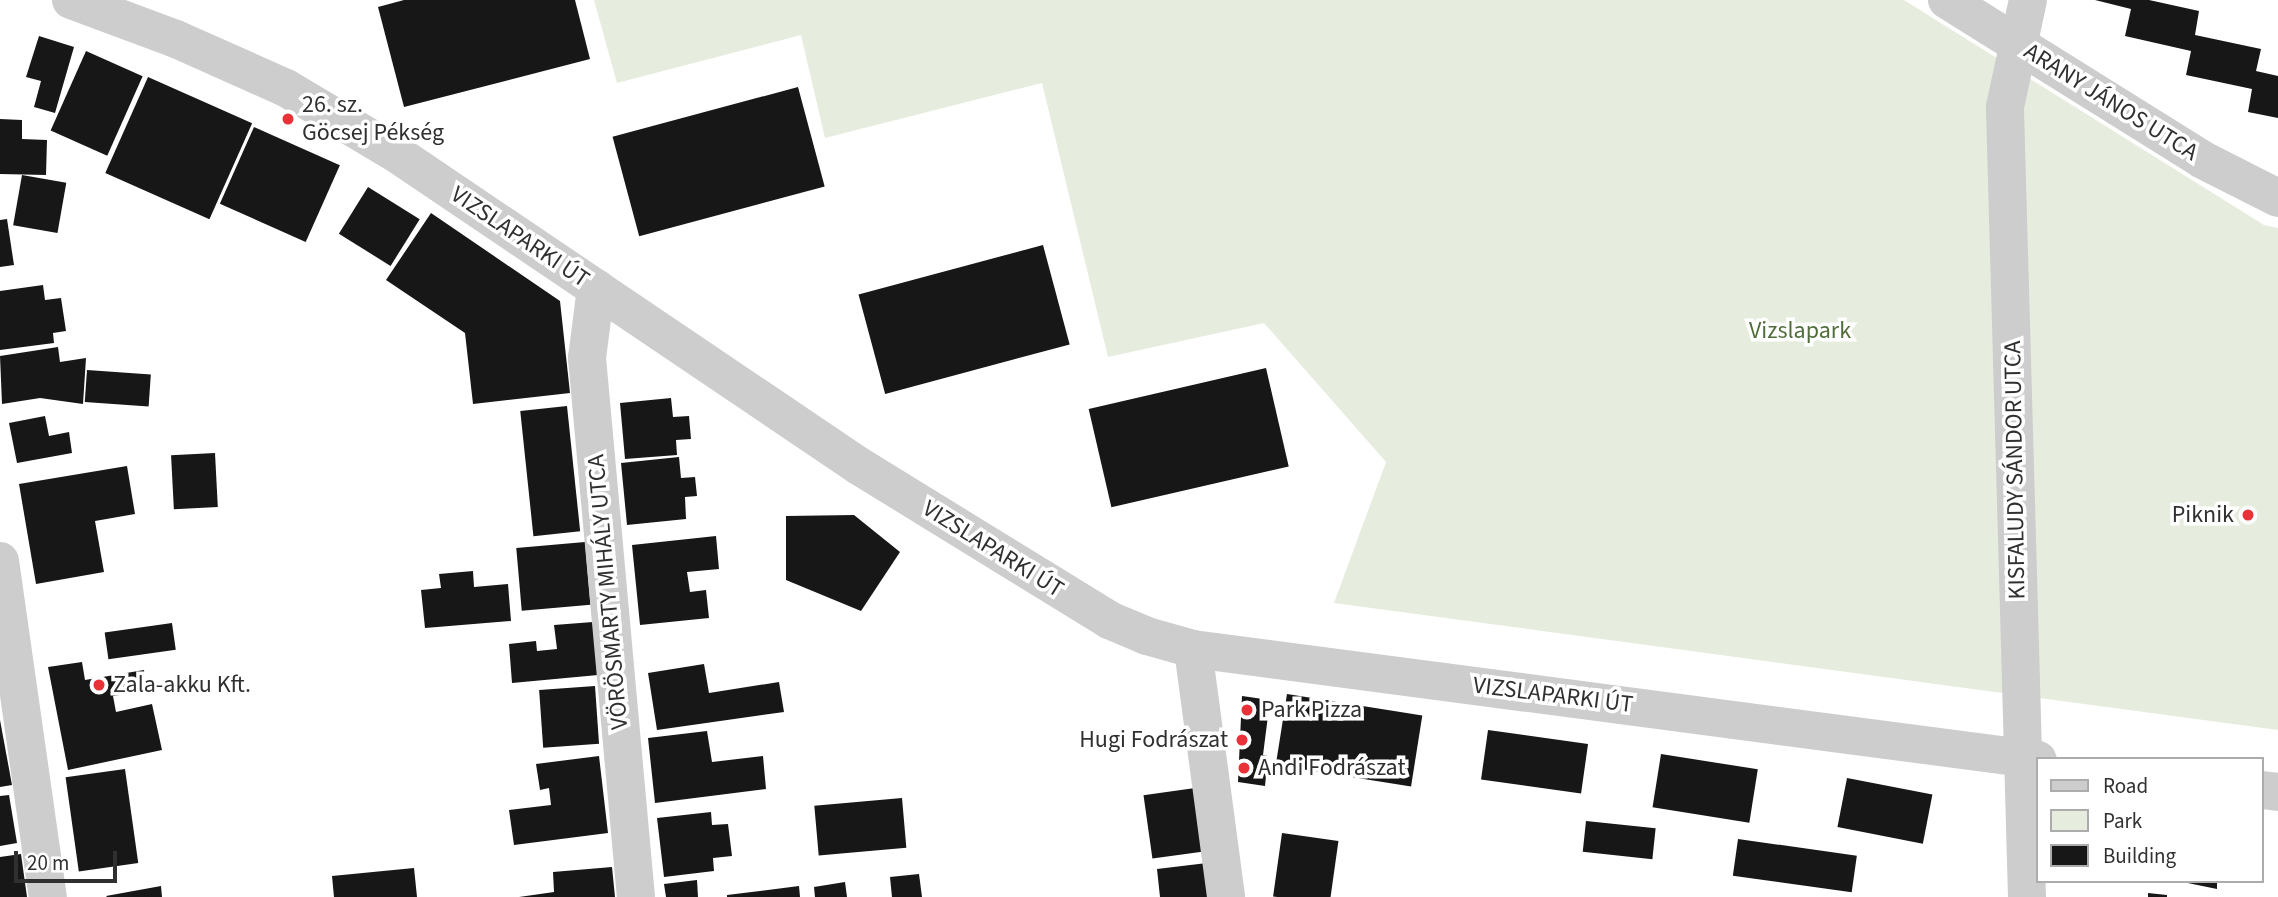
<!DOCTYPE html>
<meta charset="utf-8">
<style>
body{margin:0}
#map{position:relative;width:2278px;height:897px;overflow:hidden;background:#fff;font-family:"Source Sans 3",sans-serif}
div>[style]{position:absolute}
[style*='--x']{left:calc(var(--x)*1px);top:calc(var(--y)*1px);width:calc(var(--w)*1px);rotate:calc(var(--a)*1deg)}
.green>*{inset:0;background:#e6edde}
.building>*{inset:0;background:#171717;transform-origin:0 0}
.minor>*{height:38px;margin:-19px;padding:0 19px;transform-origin:19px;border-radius:19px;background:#cdcdcd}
.dots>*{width:19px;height:19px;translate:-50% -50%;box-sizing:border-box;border:4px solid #fff;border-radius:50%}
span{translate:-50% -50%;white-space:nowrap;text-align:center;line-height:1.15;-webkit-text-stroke:7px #fff;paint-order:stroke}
.street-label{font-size:24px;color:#303030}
.poi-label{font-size:24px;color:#303030}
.left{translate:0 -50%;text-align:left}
.right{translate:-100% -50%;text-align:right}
.park-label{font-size:24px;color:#516d3c}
.legend{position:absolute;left:2036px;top:757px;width:228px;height:126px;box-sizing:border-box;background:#fff;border:2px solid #acacac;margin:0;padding:9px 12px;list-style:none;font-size:21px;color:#303030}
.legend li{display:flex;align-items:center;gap:14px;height:35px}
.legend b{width:35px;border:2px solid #acacac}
.scale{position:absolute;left:14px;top:851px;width:103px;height:32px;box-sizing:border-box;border:4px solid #303030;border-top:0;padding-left:9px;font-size:21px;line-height:24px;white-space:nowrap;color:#303030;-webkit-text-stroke:5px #fff;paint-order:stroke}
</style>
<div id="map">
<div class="green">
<i style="clip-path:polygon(594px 0,1904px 0,2264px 225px,2278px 228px,2278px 730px,1334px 603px,1386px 462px,1264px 323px,1108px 357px,1042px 83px,825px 138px,801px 35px,617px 83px)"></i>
</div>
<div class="building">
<i style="clip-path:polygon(404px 0,575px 0,590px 59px,404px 107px,378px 7px)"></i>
<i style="clip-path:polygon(2095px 0,2149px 0,2199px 11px,2195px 35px,2261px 49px,2256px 71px,2278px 76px,2278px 118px,2248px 112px,2252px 89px,2186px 75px,2191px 51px,2125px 36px,2131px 9px)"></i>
<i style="clip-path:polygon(39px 36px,74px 47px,55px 113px,34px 107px,41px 81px,26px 77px)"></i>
<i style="left:86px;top:51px;width:62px;height:87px;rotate:24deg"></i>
<i style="left:148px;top:77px;width:114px;height:105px;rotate:24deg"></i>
<i style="left:798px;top:87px;width:103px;height:192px;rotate:75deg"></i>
<i style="clip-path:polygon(0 119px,22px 120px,22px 139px,47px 140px,46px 175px,0 174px)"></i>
<i style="left:254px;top:127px;width:94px;height:84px;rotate:24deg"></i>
<i style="left:22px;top:175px;width:45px;height:51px;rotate:10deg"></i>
<i style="left:368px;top:187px;width:61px;height:55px;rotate:32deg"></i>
<i style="clip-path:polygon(431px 213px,560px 301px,570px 393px,473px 404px,465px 333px,386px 280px)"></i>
<i style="clip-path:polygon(7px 219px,14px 265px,0 267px,0 220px)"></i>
<i style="left:1043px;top:245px;width:103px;height:191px;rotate:75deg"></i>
<i style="clip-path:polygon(43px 285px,45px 300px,61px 298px,66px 331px,53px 333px,54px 343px,0 350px,0 291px)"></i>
<i style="clip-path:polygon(58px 347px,60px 362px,86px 358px,83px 404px,40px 398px,2px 404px,0 356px)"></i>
<i style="left:1266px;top:368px;width:101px;height:182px;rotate:77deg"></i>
<i style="left:87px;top:370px;width:64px;height:32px;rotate:4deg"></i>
<i style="clip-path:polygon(671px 398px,673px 417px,689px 416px,691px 439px,676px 440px,677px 455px,625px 459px,620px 403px)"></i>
<i style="left:567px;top:406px;width:126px;height:47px;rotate:84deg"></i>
<i style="clip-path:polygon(45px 416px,49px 436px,69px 432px,72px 453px,17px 463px,9px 423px)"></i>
<i style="left:215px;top:453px;width:54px;height:44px;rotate:87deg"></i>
<i style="clip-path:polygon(679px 457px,681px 478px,695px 477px,697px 496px,685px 497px,686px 519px,627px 525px,621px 463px)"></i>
<i style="clip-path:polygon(127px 466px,135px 514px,95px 521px,104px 572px,36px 584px,19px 484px)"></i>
<i style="clip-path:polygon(854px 515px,900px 552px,861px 611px,786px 580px,786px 516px)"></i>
<i style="clip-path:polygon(716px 536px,719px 569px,687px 572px,690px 592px,706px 590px,709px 618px,640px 625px,632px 545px)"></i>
<i style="left:585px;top:542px;width:63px;height:69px;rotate:85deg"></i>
<i style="clip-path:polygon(473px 571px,474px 587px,508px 584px,511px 621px,425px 628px,421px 590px,441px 588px,439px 574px)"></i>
<i style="clip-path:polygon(593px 622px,598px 675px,512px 683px,509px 644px,536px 641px,537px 651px,557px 649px,554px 625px)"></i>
<i style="left:172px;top:623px;width:27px;height:68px;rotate:82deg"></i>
<i style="clip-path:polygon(82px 662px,85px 680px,144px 670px,147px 691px,113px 696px,116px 712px,152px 704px,162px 750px,68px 770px,48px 667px)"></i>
<i style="clip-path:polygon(704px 664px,709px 693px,779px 682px,784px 712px,657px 730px,648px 673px)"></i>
<i style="left:595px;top:686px;width:58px;height:56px;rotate:86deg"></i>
<i style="left:1287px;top:694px;width:137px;height:72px;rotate:9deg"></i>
<i style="clip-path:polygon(1242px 696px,1270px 700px,1263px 755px,1268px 756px,1265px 786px,1238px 782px)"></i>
<i style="clip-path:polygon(0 720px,12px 785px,0 787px)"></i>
<i style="left:1488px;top:730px;width:101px;height:50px;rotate:8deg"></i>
<i style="clip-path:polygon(707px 731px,712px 762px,763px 756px,766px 789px,655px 803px,648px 738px)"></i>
<i style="left:1661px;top:754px;width:98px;height:54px;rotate:9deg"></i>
<i style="clip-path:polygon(599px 756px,608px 833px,514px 845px,509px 810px,551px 805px,549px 788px,540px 790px,536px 764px)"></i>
<i style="left:125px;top:769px;width:95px;height:60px;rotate:82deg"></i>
<i style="left:1847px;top:778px;width:87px;height:50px;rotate:11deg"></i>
<i style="left:1195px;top:788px;width:64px;height:52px;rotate:82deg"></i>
<i style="clip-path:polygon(9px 795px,17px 843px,0 846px,0 796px)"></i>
<i style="left:902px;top:798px;width:50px;height:88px;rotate:85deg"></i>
<i style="clip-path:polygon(711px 812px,712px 825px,728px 824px,732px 856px,713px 858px,714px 871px,664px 877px,657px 818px)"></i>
<i style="left:1586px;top:821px;width:70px;height:31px;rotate:6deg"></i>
<i style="left:1282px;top:833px;width:57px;height:64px;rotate:8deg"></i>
<i style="left:1738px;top:839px;width:120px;height:37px;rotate:8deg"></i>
<i style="clip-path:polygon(21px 854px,27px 897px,0 897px,0 857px)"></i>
<i style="clip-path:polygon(1207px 863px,1211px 897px,1160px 897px,1157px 869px)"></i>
<i style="clip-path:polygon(612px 867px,615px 897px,519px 897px,554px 892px,553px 872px)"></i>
<i style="clip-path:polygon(414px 868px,417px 897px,334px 897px,332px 876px)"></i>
<i style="clip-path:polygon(919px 874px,922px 897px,892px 897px,890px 877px)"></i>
<i style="clip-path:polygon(697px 880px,698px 897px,666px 897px,664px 884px)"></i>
<i style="clip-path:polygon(2178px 881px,2217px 881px,2217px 889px)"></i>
<i style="clip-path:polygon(845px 882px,847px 897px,815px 897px,814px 887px)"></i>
<i style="clip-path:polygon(161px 886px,162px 897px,107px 897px,106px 896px)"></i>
<i style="clip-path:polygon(799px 886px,800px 897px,727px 897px,727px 895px)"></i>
<i style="clip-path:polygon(2148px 893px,2167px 895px,2167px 897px,2148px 897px)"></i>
</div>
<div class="minor">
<i style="--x:71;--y:0;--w:112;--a:20.4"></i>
<i style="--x:176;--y:39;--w:120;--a:24"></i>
<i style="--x:286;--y:88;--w:126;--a:30.7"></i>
<i style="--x:394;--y:152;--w:561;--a:34.03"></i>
<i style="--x:859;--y:466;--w:294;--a:31.6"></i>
<i style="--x:1109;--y:620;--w:41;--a:22.8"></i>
<i style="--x:1147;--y:636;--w:48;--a:15.8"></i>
<i style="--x:1193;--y:649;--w:852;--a:7.48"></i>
<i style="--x:1947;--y:0;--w:300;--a:32"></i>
<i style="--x:2201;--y:159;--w:86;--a:26.9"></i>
<i style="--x:596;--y:288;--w:71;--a:97.3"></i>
<i style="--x:587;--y:358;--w:541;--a:84.81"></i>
<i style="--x:0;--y:561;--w:339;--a:81.9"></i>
<i style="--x:1193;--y:649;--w:250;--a:82.4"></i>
<i style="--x:2262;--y:790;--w:16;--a:7"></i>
<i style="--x:2027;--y:897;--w:790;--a:-91.6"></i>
<i style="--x:2005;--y:107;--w:109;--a:-77.9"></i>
</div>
<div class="dots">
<i style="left:288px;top:119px;background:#e83237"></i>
<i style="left:2248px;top:515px;background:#e83237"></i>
<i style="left:99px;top:685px;background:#e83237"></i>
<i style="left:1247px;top:710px;background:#e83237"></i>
<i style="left:1242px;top:740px;background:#e83237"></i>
<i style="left:1244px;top:768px;background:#e83237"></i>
</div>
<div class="street-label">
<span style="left:2111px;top:102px;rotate:32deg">ARANY JÁNOS UTCA</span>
<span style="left:520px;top:237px;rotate:34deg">VIZSLAPARKI ÚT</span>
<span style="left:2015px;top:470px;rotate:-91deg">KISFALUDY SÁNDOR UTCA</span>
<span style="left:993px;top:549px;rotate:32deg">VIZSLAPARKI ÚT</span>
<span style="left:608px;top:592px;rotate:-95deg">VÖRÖSMARTY MIHÁLY UTCA</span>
<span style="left:1553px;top:695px;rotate:7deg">VIZSLAPARKI ÚT</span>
</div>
<div class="poi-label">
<span class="left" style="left:302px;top:119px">26. sz.<br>Göcsej Pékség</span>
<span class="right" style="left:2234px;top:515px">Piknik</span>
<span class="left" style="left:113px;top:685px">Zala-akku Kft.</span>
<span class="left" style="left:1261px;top:710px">Park Pizza</span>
<span class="right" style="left:1228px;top:740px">Hugi Fodrászat</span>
<span class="left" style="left:1258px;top:768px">Andi Fodrászat</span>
</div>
<div class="park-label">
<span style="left:1800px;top:331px">Vizslapark</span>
</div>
<ul class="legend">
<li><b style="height:9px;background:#cdcdcd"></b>Road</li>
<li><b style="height:19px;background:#e6edde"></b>Park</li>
<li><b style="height:19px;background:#171717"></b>Building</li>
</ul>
<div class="scale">20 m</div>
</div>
